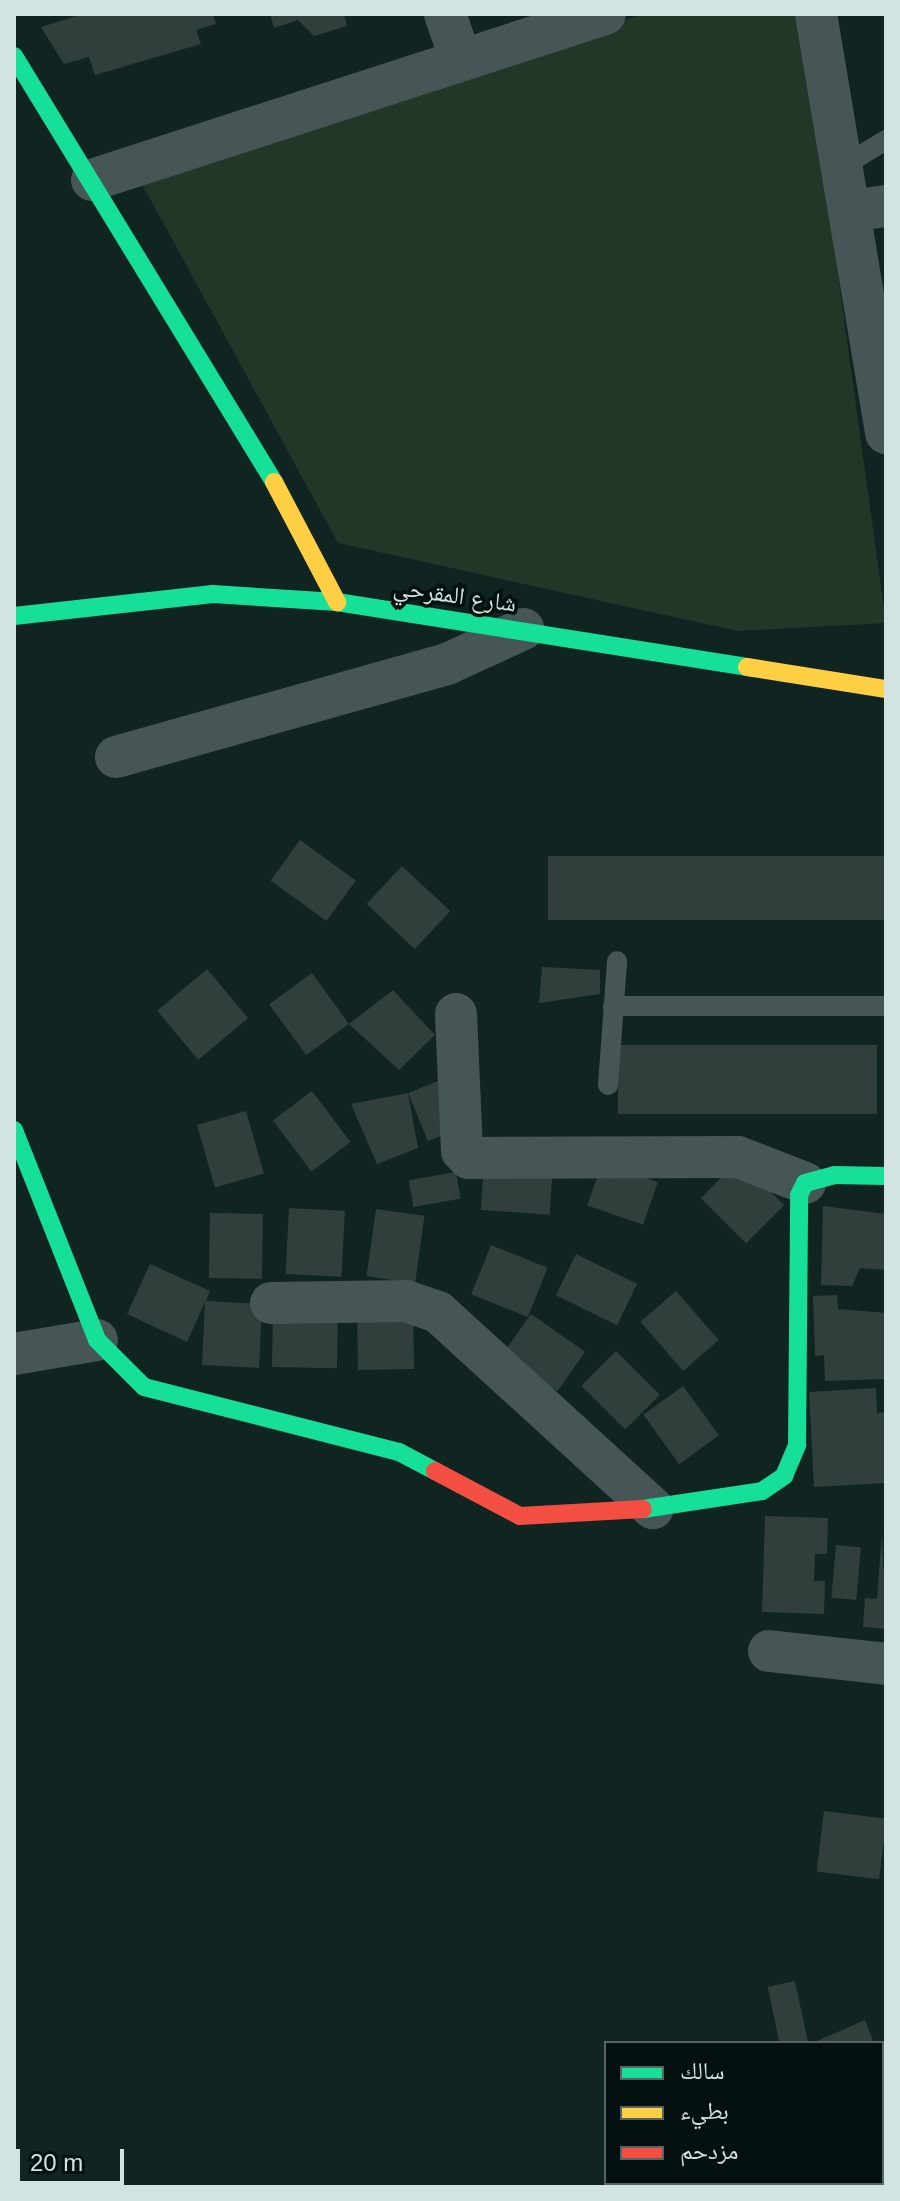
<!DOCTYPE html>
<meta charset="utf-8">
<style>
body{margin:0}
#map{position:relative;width:900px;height:2201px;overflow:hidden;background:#102422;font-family:Helvetica,"Noto Naskh Arabic",sans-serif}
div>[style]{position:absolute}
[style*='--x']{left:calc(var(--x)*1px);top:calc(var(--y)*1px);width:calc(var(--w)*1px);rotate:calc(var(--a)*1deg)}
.green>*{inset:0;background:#213828}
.building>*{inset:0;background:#303f3c;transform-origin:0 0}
.lane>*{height:20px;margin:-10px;padding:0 10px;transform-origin:10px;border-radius:10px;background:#465657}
.street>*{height:42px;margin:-21px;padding:0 21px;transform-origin:21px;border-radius:21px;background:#465657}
.fast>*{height:18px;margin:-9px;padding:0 9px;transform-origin:9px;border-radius:9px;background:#16e098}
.slow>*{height:18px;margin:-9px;padding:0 9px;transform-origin:9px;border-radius:9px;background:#ffcf43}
.jam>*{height:18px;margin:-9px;padding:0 9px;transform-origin:9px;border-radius:9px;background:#f24e42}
span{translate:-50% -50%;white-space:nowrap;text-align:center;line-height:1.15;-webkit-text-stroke:7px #041110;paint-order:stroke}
.street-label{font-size:24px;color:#d2e4e2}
.frame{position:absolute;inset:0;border:16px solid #d2e4e2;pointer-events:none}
.legend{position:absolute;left:604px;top:2041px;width:280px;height:144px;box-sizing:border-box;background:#041110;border:2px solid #566564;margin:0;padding:10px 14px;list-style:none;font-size:24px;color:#d2e4e2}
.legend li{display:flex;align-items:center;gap:16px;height:40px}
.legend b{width:40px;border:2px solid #566564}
.scale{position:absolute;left:16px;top:2149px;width:108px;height:36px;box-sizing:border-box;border:4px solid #d2e4e2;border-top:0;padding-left:10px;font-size:24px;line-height:28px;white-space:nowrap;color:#d2e4e2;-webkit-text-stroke:6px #041110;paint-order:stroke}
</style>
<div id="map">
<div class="green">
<i style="clip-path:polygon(643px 14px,802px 14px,886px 623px,738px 631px,338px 543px,137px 175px)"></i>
</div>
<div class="building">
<i style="clip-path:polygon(83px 14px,213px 14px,216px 24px,196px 30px,201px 44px,95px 75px,89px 57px,64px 64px,41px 27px)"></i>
<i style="clip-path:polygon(270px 14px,344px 14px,347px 26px,314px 36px,298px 20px,274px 28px)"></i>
<i style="left:300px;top:840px;width:69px;height:50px;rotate:36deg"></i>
<i style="left:548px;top:856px;width:338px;height:64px"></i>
<i style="left:402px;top:866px;width:66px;height:52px;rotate:43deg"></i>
<i style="clip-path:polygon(542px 967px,600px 970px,600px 994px,539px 1003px)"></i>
<i style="left:207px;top:969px;width:64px;height:65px;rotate:50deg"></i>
<i style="left:312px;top:973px;width:63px;height:53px;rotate:54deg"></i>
<i style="clip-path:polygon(393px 990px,435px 1035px,399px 1070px,349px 1024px)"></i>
<i style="left:618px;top:1045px;width:259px;height:69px"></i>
<i style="left:438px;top:1081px;width:52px;height:32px;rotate:68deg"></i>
<i style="left:312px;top:1091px;width:64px;height:49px;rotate:53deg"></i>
<i style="clip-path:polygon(408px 1093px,418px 1148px,377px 1164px,351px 1104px)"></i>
<i style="left:246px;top:1111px;width:65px;height:51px;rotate:74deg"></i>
<i style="left:739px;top:1160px;width:64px;height:54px;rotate:45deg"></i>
<i style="left:602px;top:1163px;width:59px;height:45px;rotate:19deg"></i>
<i style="left:484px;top:1164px;width:69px;height:46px;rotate:4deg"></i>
<i style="left:456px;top:1172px;width:27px;height:48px;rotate:80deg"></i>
<i style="clip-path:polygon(823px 1206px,886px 1214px,886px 1270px,860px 1268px,852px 1286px,821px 1285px)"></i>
<i style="left:289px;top:1208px;width:56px;height:66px;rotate:3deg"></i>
<i style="left:376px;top:1209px;width:49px;height:68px;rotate:8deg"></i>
<i style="left:210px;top:1213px;width:53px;height:65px;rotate:1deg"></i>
<i style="left:491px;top:1245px;width:61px;height:53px;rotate:22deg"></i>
<i style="left:576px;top:1254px;width:68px;height:46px;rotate:26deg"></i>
<i style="clip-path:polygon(150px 1264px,210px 1291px,206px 1301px,262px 1304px,259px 1368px,202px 1365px,205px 1302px,187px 1342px,127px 1314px)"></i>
<i style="left:676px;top:1291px;width:65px;height:47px;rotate:49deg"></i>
<i style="clip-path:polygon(837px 1295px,838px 1309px,886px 1313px,886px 1379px,825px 1381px,824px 1355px,815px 1356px,813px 1296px)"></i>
<i style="left:273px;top:1307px;width:65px;height:60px;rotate:1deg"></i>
<i style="left:413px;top:1309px;width:60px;height:56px;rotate:89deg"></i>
<i style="left:531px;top:1314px;width:66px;height:48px;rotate:35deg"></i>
<i style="left:616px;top:1351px;width:62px;height:49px;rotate:45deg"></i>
<i style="left:683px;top:1386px;width:61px;height:49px;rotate:54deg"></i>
<i style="clip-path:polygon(876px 1388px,877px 1413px,886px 1412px,886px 1483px,814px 1487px,809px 1392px)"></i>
<i style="clip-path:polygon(765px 1516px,828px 1518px,827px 1554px,815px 1554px,814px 1581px,825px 1581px,824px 1614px,762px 1612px)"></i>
<i style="clip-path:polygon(882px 1533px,886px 1629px,863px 1627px,865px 1598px,877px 1599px)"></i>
<i style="left:836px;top:1545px;width:25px;height:53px;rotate:5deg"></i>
<i style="left:824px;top:1811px;width:63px;height:61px;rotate:7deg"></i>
<i style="left:795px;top:1981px;width:63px;height:28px;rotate:78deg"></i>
<i style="clip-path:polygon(865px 2020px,874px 2043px,818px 2043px,817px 2041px)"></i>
<i style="left:886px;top:2072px;width:43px;height:4px;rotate:90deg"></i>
<i style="clip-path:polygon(886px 2127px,886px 2187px,873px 2187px,882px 2183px)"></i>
<i style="left:644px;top:2183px;width:89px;height:4px"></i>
<i style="left:788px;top:2183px;width:59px;height:4px"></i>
</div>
<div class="lane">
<i style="--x:843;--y:166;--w:50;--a:-31.2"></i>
<i style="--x:613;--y:1006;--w:273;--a:0"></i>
<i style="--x:608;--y:1085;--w:124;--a:-85.8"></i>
</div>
<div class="street">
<i style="--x:445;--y:14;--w:49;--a:70.8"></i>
<i style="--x:816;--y:14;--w:425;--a:80.5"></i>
<i style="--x:92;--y:180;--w:539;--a:-17.93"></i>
<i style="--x:850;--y:211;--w:36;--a:-8"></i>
<i style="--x:116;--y:757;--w:344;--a:-15.7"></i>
<i style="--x:447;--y:664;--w:84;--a:-24.7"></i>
<i style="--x:456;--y:1014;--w:137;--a:87.5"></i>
<i style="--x:462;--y:1151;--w:10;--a:45"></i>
<i style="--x:469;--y:1158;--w:269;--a:-0.2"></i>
<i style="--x:738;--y:1157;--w:72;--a:21.2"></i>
<i style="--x:271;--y:1303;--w:135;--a:-0.8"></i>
<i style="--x:406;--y:1301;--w:34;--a:19"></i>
<i style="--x:438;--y:1312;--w:291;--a:42.4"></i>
<i style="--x:14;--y:1354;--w:84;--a:-9.6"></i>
<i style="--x:769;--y:1651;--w:118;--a:6.3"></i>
</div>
<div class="fast">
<i style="--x:14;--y:56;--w:499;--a:58.6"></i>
<i style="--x:14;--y:616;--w:200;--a:-6.3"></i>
<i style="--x:213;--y:594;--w:124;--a:3.7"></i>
<i style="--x:337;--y:602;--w:415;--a:9"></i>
<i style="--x:14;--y:1130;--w:226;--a:68.4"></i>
<i style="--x:97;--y:1340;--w:66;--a:45"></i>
<i style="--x:144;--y:1387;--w:263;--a:14.3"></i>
<i style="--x:399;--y:1452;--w:41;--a:27.8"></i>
<i style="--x:643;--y:1509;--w:120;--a:-8.6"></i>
<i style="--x:762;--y:1491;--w:27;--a:-34"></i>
<i style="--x:784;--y:1476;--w:34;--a:-67"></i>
<i style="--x:797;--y:1445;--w:250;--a:-89.5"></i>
<i style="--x:799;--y:1195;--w:13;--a:-63"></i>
<i style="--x:805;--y:1183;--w:30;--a:-15"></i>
<i style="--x:834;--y:1175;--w:52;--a:1.1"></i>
</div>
<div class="slow">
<i style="--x:274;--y:482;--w:136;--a:62.3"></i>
<i style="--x:747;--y:667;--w:141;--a:9"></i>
</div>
<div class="jam">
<i style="--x:435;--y:1471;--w:96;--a:27.9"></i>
<i style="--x:520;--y:1516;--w:123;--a:-3.3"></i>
</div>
<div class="street-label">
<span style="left:455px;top:595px;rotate:8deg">شارع المقرحي</span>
</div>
<div class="frame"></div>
<ul class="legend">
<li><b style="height:10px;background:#16e098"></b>سالك</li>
<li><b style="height:10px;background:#ffcf43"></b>بطيء</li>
<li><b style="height:10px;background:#f24e42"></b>مزدحم</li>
</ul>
<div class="scale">20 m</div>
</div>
